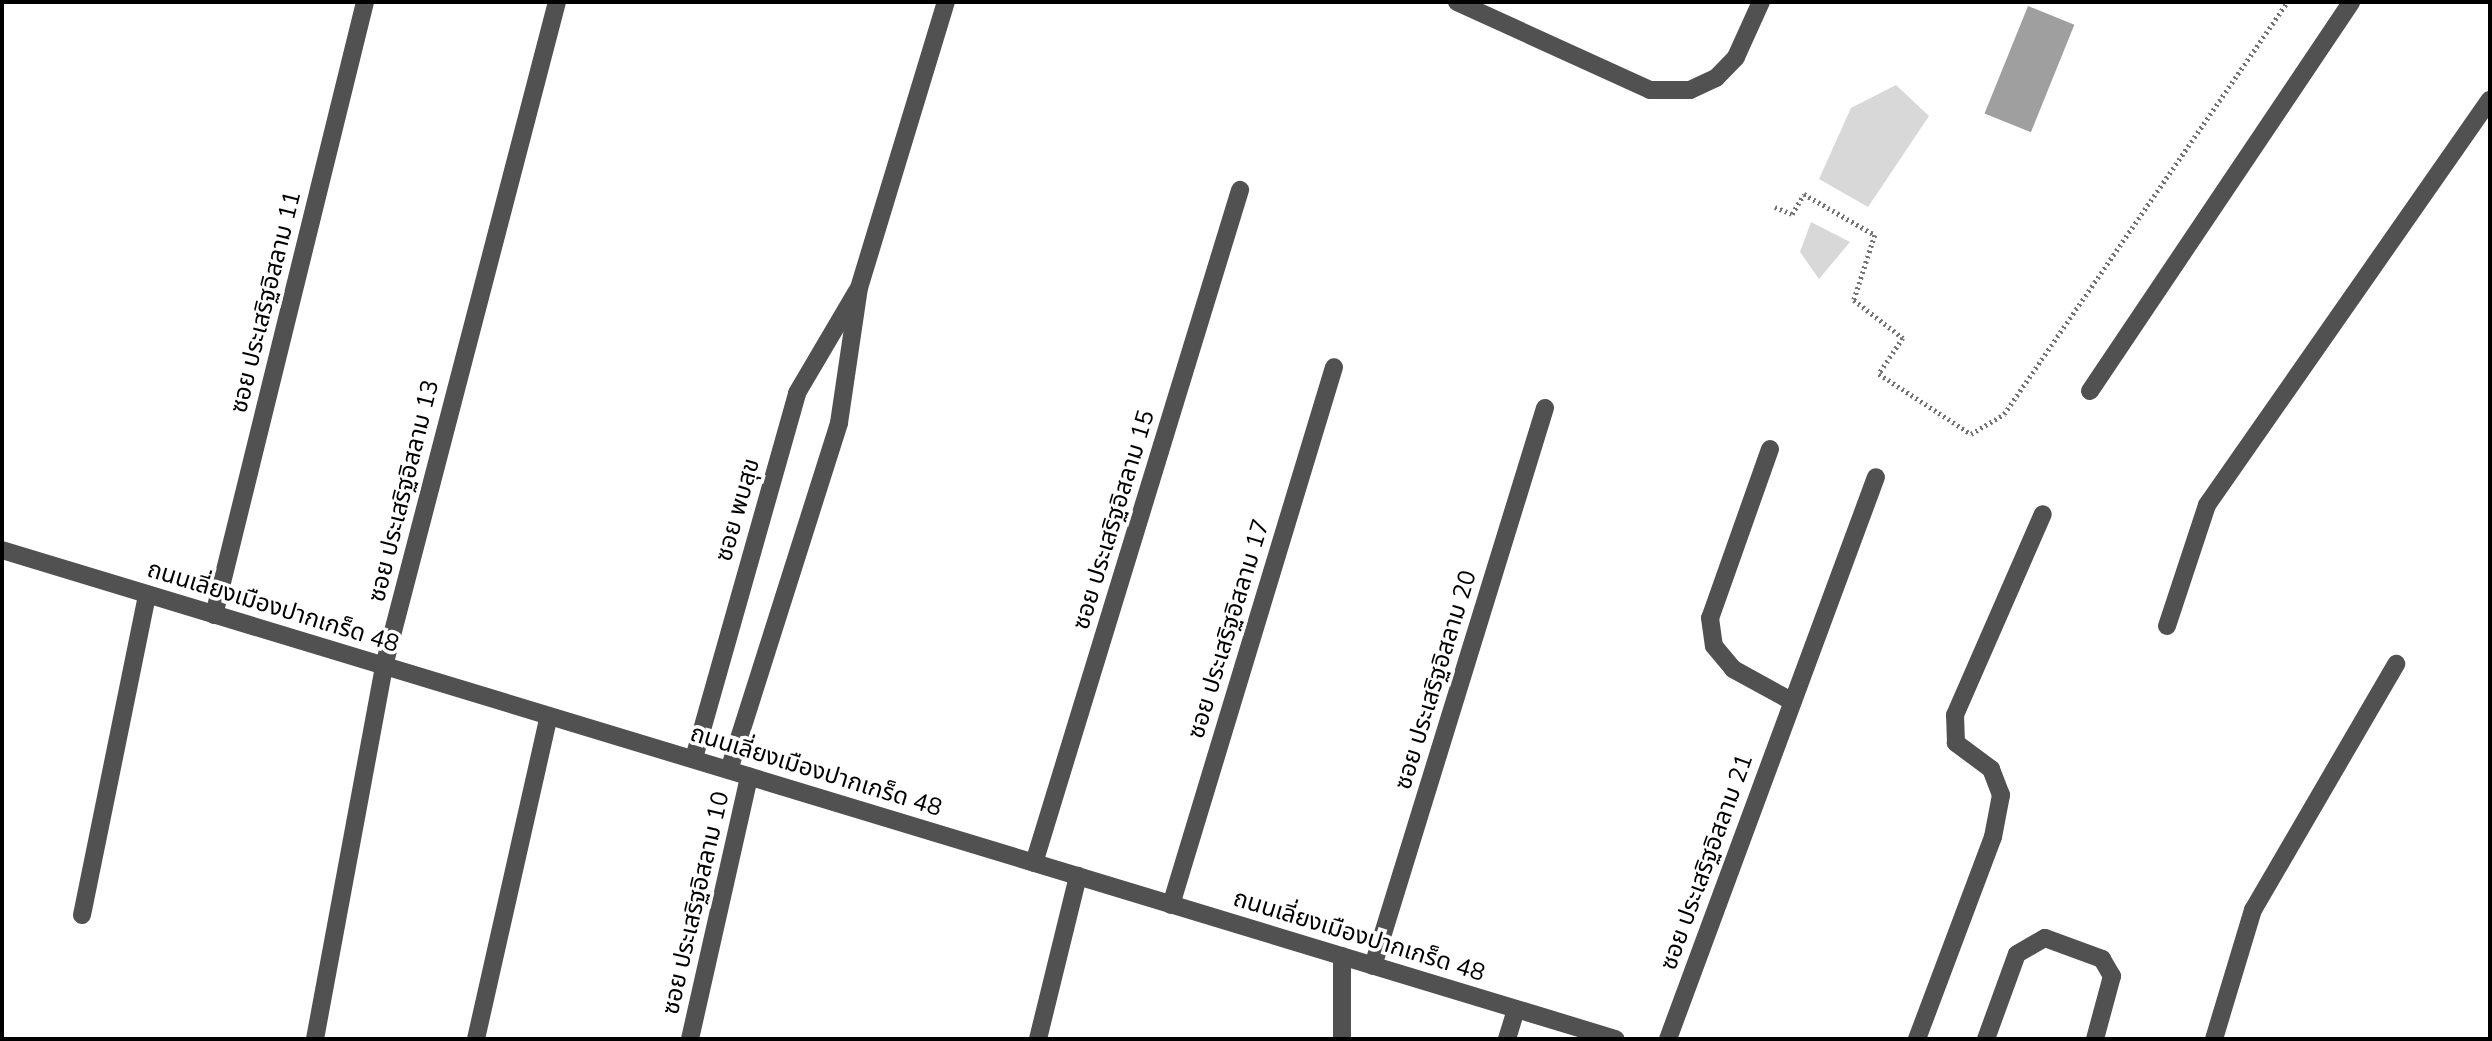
<!DOCTYPE html>
<meta charset="utf-8">
<style>
body{margin:0}
#map{position:relative;width:2492px;height:1041px;overflow:hidden;background:#fff;font-family:"Nunito Sans","Noto Sans Thai",sans-serif}
div>[style]{position:absolute}
[style*='--x']{left:calc(var(--x)*1px);top:calc(var(--y)*1px);width:calc(var(--w)*1px);rotate:calc(var(--a)*1deg)}
.green>*{inset:0;background:#d8d8d8}
.water>*{inset:0;background:#9f9f9f;transform-origin:0 0}
.path>*{height:4.5px;margin-top:-2.25px;transform-origin:0;background:repeating-linear-gradient(90deg,#737373 0 2px,transparent 0 5.5px)}
.minor>*{height:18px;margin:-9px;padding:0 9px;transform-origin:9px;border-radius:9px;background:#515151}
span{translate:-50% -50%;white-space:nowrap;text-align:center;line-height:1.15;-webkit-text-stroke:7px #fff;paint-order:stroke}
.street-label{font-size:24px;color:#000}
.frame{position:absolute;inset:0;border:4px solid #000;pointer-events:none}
</style>
<div id="map">
<div class="green">
<i style="clip-path:polygon(1896px 85px,1929px 116px,1868px 207px,1819px 179px,1851px 108px)"></i>
<i style="clip-path:polygon(1811px 222px,1850px 242px,1819px 279px,1800px 252px)"></i>
</div>
<div class="water">
<i style="left:2028px;top:6px;width:50px;height:116px;rotate:22deg"></i>
</div>
<div class="path">
<i style="--x:1775;--y:207;--w:18;--a:22"></i>
<i style="--x:1792;--y:214;--w:23;--a:-59"></i>
<i style="--x:1804;--y:194;--w:82;--a:30"></i>
<i style="--x:1875;--y:235;--w:68;--a:107.9"></i>
<i style="--x:1854;--y:300;--w:62;--a:37.8"></i>
<i style="--x:1903;--y:338;--w:43;--a:123.7"></i>
<i style="--x:1879;--y:374;--w:110;--a:33.1"></i>
<i style="--x:1971;--y:434;--w:39;--a:-31"></i>
<i style="--x:2004;--y:414;--w:500;--a:-55.5"></i>
</div>
<div class="minor">
<i style="--x:1457;--y:2;--w:212;--a:24.5"></i>
<i style="--x:1650;--y:90;--w:40;--a:0"></i>
<i style="--x:1690;--y:90;--w:29;--a:-25"></i>
<i style="--x:1716;--y:78;--w:29;--a:-46"></i>
<i style="--x:1736;--y:57;--w:60;--a:-65.6"></i>
<i style="--x:2090;--y:391;--w:468;--a:-56.1"></i>
<i style="--x:1770;--y:449;--w:179;--a:109.5"></i>
<i style="--x:1710;--y:618;--w:28;--a:82"></i>
<i style="--x:1714;--y:646;--w:30;--a:50"></i>
<i style="--x:1733;--y:669;--w:68;--a:28.8"></i>
<i style="--x:2;--y:550;--w:1686;--a:16.86"></i>
<i style="--x:214;--y:615;--w:631;--a:-76.16"></i>
<i style="--x:2167;--y:626;--w:127;--a:-71.7"></i>
<i style="--x:2207;--y:505;--w:494;--a:-55.1"></i>
<i style="--x:694;--y:758;--w:379;--a:-74.2"></i>
<i style="--x:797;--y:393;--w:118;--a:-59.5"></i>
<i style="--x:729;--y:770;--w:364;--a:-72.4"></i>
<i style="--x:839;--y:423;--w:136;--a:-81.6"></i>
<i style="--x:859;--y:288;--w:299;--a:-73.1"></i>
<i style="--x:1034;--y:863;--w:704;--a:-72.98"></i>
<i style="--x:1171;--y:905;--w:562;--a:-73.14"></i>
<i style="--x:82;--y:915;--w:327;--a:-78.5"></i>
<i style="--x:1342;--y:956;--w:83;--a:90"></i>
<i style="--x:1373;--y:966;--w:584;--a:-72.87"></i>
<i style="--x:315;--y:1039;--w:379;--a:-79.5"></i>
<i style="--x:384;--y:666;--w:686;--a:-75.4"></i>
<i style="--x:476;--y:1039;--w:331;--a:-77.3"></i>
<i style="--x:690;--y:1039;--w:269;--a:-77.3"></i>
<i style="--x:1038;--y:1039;--w:168;--a:-76.2"></i>
<i style="--x:1507;--y:1039;--w:31;--a:-73"></i>
<i style="--x:1668;--y:1039;--w:599;--a:-69.69"></i>
<i style="--x:1917;--y:1039;--w:216;--a:-69.4"></i>
<i style="--x:1993;--y:837;--w:43;--a:-79.2"></i>
<i style="--x:2001;--y:795;--w:28;--a:-111"></i>
<i style="--x:1991;--y:769;--w:44;--a:-143.4"></i>
<i style="--x:1956;--y:743;--w:28;--a:-92"></i>
<i style="--x:1955;--y:715;--w:219;--a:-66.4"></i>
<i style="--x:1986;--y:1039;--w:90;--a:-70"></i>
<i style="--x:2017;--y:954;--w:32;--a:-30"></i>
<i style="--x:2045;--y:938;--w:61;--a:20.2"></i>
<i style="--x:2102;--y:959;--w:20;--a:60"></i>
<i style="--x:2112;--y:976;--w:65;--a:105.1"></i>
<i style="--x:2214;--y:1039;--w:135;--a:-73.2"></i>
<i style="--x:2253;--y:910;--w:285;--a:-59.8"></i>
</div>
<div class="street-label">
<span style="left:266px;top:302px;rotate:-76deg">ซอย ประเสริฐอิสลาม 11</span>
<span style="left:404px;top:491px;rotate:-76deg">ซอย ประเสริฐอิสลาม 13</span>
<span style="left:738px;top:510px;rotate:-74deg">ซอย พบสุข</span>
<span style="left:1114px;top:520px;rotate:-73deg">ซอย ประเสริฐอิสลาม 15</span>
<span style="left:273px;top:607px;rotate:17deg">ถนนเลี่ยงเมืองปากเกร็ด 48</span>
<span style="left:1229px;top:629px;rotate:-73deg">ซอย ประเสริฐอิสลาม 17</span>
<span style="left:1436px;top:680px;rotate:-73deg">ซอย ประเสริฐอิสลาม 20</span>
<span style="left:816px;top:771px;rotate:17deg">ถนนเลี่ยงเมืองปากเกร็ด 48</span>
<span style="left:1707px;top:862px;rotate:-70deg">ซอย ประเสริฐอิสลาม 21</span>
<span style="left:696px;top:903px;rotate:-77deg">ซอย ประเสริฐอิสลาม 10</span>
<span style="left:1359px;top:936px;rotate:17deg">ถนนเลี่ยงเมืองปากเกร็ด 48</span>
</div>
<div class="frame"></div>
</div>
